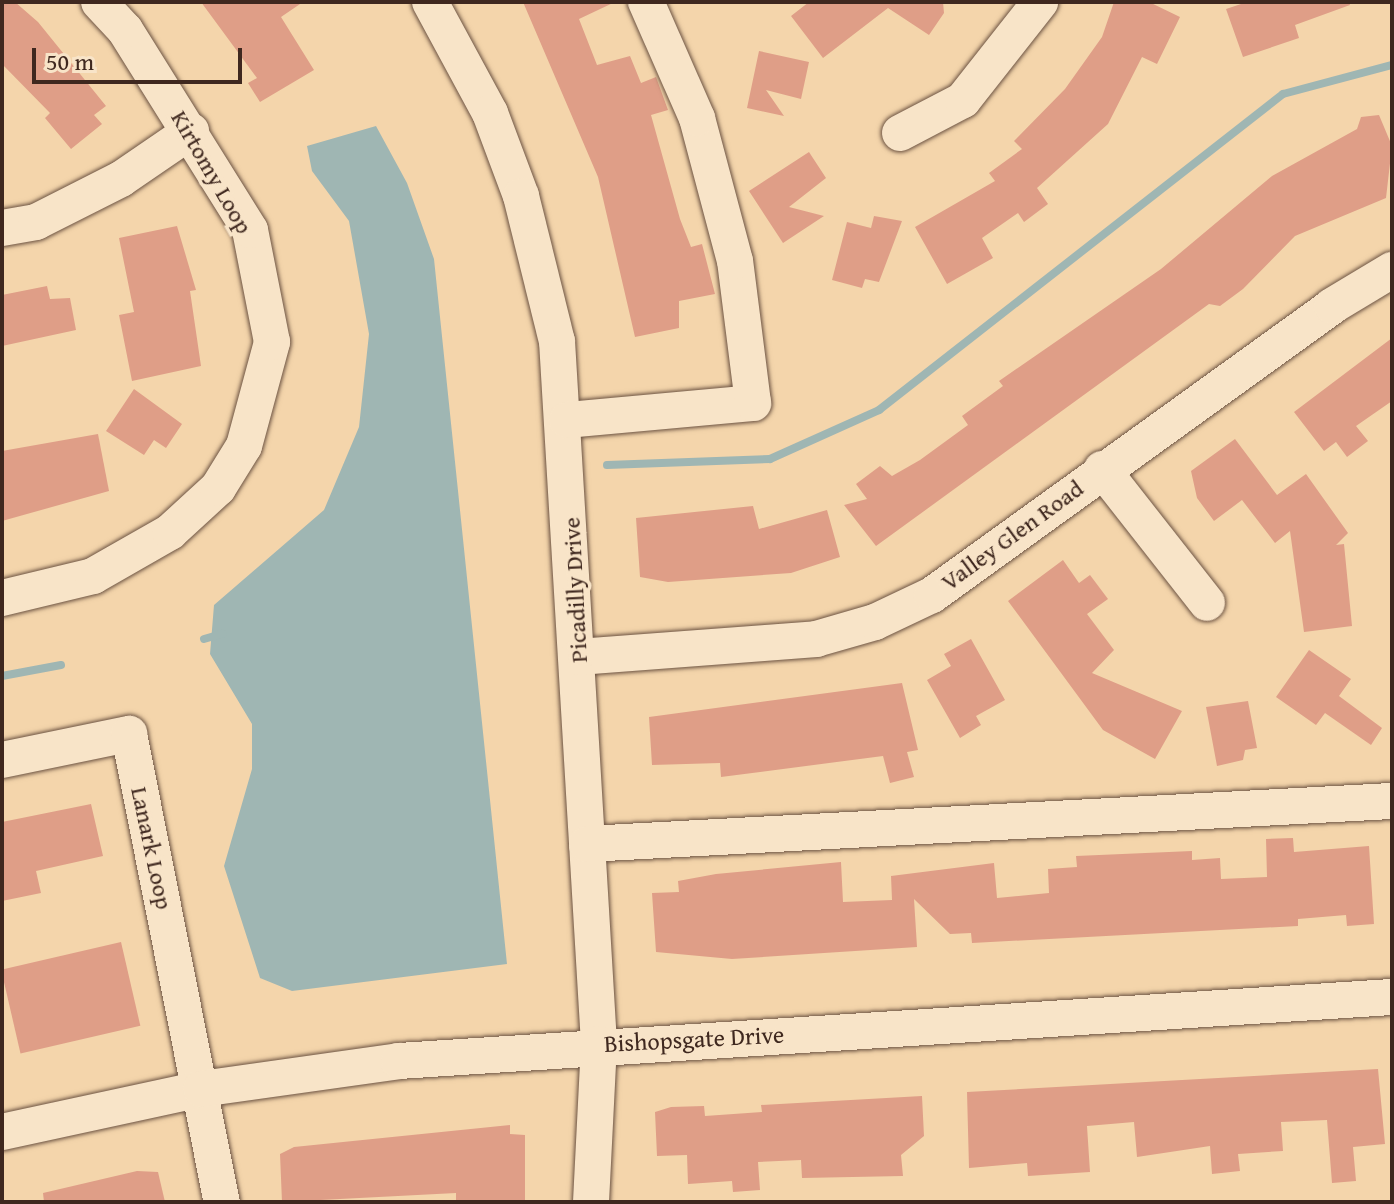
<!DOCTYPE html>
<style>
body{margin:0}
#map{position:relative;width:1394px;height:1204px;overflow:hidden;background:#f4d5ab;font-family:"Gentium Book Plus",serif}
div>[style]{position:absolute}
[style*='--x']{left:calc(var(--x)*1px);top:calc(var(--y)*1px);width:calc(var(--w)*1px);rotate:calc(var(--a)*1deg)}
.water>*{inset:0;background:#9fb6b3}
.stream>*{height:8px;margin:-4px;padding:0 4px;transform-origin:4px;border-radius:4px;background:#9fb6b3}
.building>*{inset:0;background:#df9e87;transform-origin:0 0}
.roads{filter:drop-shadow(0 0 2px #6c5342) drop-shadow(0 0 2px #6c5342)}
.minor>*{height:36px;margin:-18px;padding:0 18px;transform-origin:18px;border-radius:18px;background:#f8e4c8}
span{translate:-50% -50%;white-space:nowrap;text-align:center;line-height:1.15;-webkit-text-stroke:7px #f8e4c8;paint-order:stroke}
.street-label{font-size:24px;color:#3f281f}
.frame{position:absolute;inset:0;border:4px solid #3f281f;pointer-events:none}
.scale{position:absolute;left:32px;top:48px;width:210px;height:36px;box-sizing:border-box;border:4px solid #3f281f;border-top:0;padding-left:10px;font-size:24px;line-height:28px;white-space:nowrap;color:#3f281f;-webkit-text-stroke:6px #f8e4c8;paint-order:stroke}
</style>
<div id="map">
<div class="water">
<i style="clip-path:polygon(376px 126px,407px 183px,434px 259px,507px 964px,292px 991px,260px 978px,224px 866px,252px 769px,252px 724px,210px 654px,214px 605px,324px 510px,359px 427px,369px 334px,349px 221px,312px 171px,307px 146px)"></i>
</div>
<div class="stream">
<i style="--x:607;--y:465;--w:163;--a:-2.1"></i>
<i style="--x:770;--y:459;--w:120;--a:-24.2"></i>
<i style="--x:879;--y:410;--w:513;--a:-38.03"></i>
<i style="--x:1283;--y:94;--w:113;--a:-14.9"></i>
<i style="--x:204;--y:639;--w:19;--a:-16"></i>
<i style="--x:2;--y:676;--w:60;--a:-10.6"></i>
</div>
<div class="building">
<i style="clip-path:polygon(2px 2px,15px 2px,38px 22px,106px 106px,94px 115px,102px 124px,71px 149px,45px 118px,50px 113px,2px 64px)"></i>
<i style="clip-path:polygon(201px 2px,303px 2px,281px 17px,314px 70px,260px 102px,248px 83px,257px 78px)"></i>
<i style="clip-path:polygon(523px 2px,615px 2px,579px 19px,597px 65px,630px 56px,641px 83px,656px 77px,668px 110px,651px 115px,680px 219px,691px 247px,702px 244px,715px 294px,679px 301px,679px 328px,635px 337px,598px 177px)"></i>
<i style="clip-path:polygon(809px 2px,943px 2px,944px 13px,929px 35px,888px 8px,823px 58px,791px 16px)"></i>
<i style="clip-path:polygon(1114px 2px,1149px 2px,1180px 17px,1157px 64px,1142px 57px,1108px 124px,1037px 188px,1048px 204px,1024px 222px,1018px 213px,982px 238px,993px 258px,947px 284px,915px 227px,995px 181px,989px 173px,1022px 149px,1014px 141px,1065px 89px,1102px 37px)"></i>
<i style="clip-path:polygon(1247px 2px,1349px 2px,1350px 5px,1295px 25px,1299px 38px,1243px 57px,1226px 9px)"></i>
<i style="clip-path:polygon(759px 51px,809px 62px,801px 99px,766px 90px,784px 116px,747px 108px)"></i>
<i style="clip-path:polygon(1379px 115px,1392px 146px,1386px 198px,1295px 236px,1243px 289px,1220px 306px,1209px 304px,876px 546px,844px 505px,867px 499px,856px 484px,880px 466px,892px 476px,920px 460px,968px 425px,962px 416px,1003px 386px,999px 381px,1161px 269px,1272px 176px,1357px 129px,1361px 117px)"></i>
<i style="clip-path:polygon(809px 152px,826px 178px,789px 207px,824px 216px,783px 243px,749px 191px)"></i>
<i style="clip-path:polygon(874px 216px,902px 221px,879px 282px,865px 279px,862px 288px,832px 280px,847px 222px,871px 228px)"></i>
<i style="clip-path:polygon(177px 226px,196px 290px,190px 291px,201px 366px,132px 381px,119px 315px,134px 312px,119px 238px)"></i>
<i style="clip-path:polygon(47px 286px,50px 299px,70px 298px,76px 330px,2px 346px,2px 295px)"></i>
<i style="clip-path:polygon(1392px 338px,1392px 401px,1356px 426px,1368px 441px,1347px 457px,1336px 442px,1324px 451px,1294px 412px)"></i>
<i style="clip-path:polygon(134px 389px,182px 424px,166px 448px,154px 440px,144px 455px,106px 431px)"></i>
<i style="clip-path:polygon(98px 434px,109px 491px,2px 521px,2px 451px)"></i>
<i style="clip-path:polygon(1235px 439px,1277px 495px,1306px 474px,1348px 533px,1336px 545px,1344px 544px,1352px 626px,1304px 632px,1290px 531px,1275px 543px,1242px 500px,1214px 521px,1197px 498px,1191px 471px)"></i>
<i style="clip-path:polygon(753px 506px,759px 529px,827px 510px,840px 557px,791px 573px,668px 582px,640px 577px,636px 518px)"></i>
<i style="clip-path:polygon(1063px 560px,1079px 583px,1090px 575px,1108px 599px,1087px 614px,1114px 650px,1092px 673px,1182px 711px,1155px 759px,1103px 730px,1008px 601px)"></i>
<i style="clip-path:polygon(971px 639px,1005px 700px,976px 716px,981px 725px,960px 738px,927px 680px,951px 666px,944px 654px)"></i>
<i style="clip-path:polygon(1309px 650px,1351px 679px,1339px 696px,1382px 728px,1371px 745px,1325px 713px,1316px 725px,1276px 697px)"></i>
<i style="clip-path:polygon(902px 683px,918px 750px,907px 752px,914px 777px,890px 783px,883px 756px,721px 777px,720px 763px,652px 765px,649px 717px)"></i>
<i style="clip-path:polygon(1248px 701px,1257px 748px,1245px 750px,1243px 760px,1217px 766px,1206px 707px)"></i>
<i style="clip-path:polygon(91px 804px,103px 856px,36px 871px,41px 893px,2px 901px,2px 822px)"></i>
<i style="clip-path:polygon(1293px 838px,1294px 852px,1369px 846px,1374px 924px,1347px 926px,1346px 915px,1298px 919px,1298px 926px,972px 943px,971px 933px,950px 934px,914px 899px,917px 947px,732px 959px,656px 952px,652px 893px,679px 892px,678px 881px,716px 874px,841px 862px,843px 902px,892px 900px,891px 876px,994px 863px,997px 898px,1049px 893px,1048px 869px,1077px 867px,1076px 856px,1192px 851px,1192px 860px,1220px 858px,1221px 879px,1267px 877px,1266px 839px)"></i>
<i style="left:121px;top:942px;width:86px;height:123px;rotate:77deg"></i>
<i style="clip-path:polygon(1378px 1069px,1385px 1144px,1353px 1147px,1356px 1181px,1332px 1183px,1327px 1120px,1281px 1122px,1283px 1151px,1238px 1154px,1240px 1171px,1212px 1174px,1210px 1146px,1137px 1157px,1134px 1122px,1087px 1126px,1090px 1172px,1028px 1176px,1027px 1163px,969px 1168px,967px 1092px)"></i>
<i style="clip-path:polygon(922px 1096px,924px 1136px,901px 1155px,903px 1176px,802px 1178px,801px 1160px,758px 1162px,760px 1190px,733px 1192px,732px 1181px,688px 1184px,687px 1155px,657px 1156px,655px 1112px,671px 1107px,704px 1106px,705px 1116px,762px 1112px,761px 1105px)"></i>
<i style="clip-path:polygon(510px 1125px,510px 1134px,525px 1135px,525px 1202px,456px 1202px,456px 1193px,282px 1202px,280px 1154px,294px 1147px)"></i>
<i style="clip-path:polygon(137px 1171px,158px 1172px,165px 1202px,44px 1202px,43px 1193px)"></i>
</div>
<div class="roads">
<div class="minor">
<i style="--x:430;--y:2;--w:126;--a:61.6"></i>
<i style="--x:490;--y:113;--w:89;--a:69.5"></i>
<i style="--x:521;--y:196;--w:149;--a:76.1"></i>
<i style="--x:557;--y:341;--w:704;--a:86.58"></i>
<i style="--x:599;--y:1044;--w:158;--a:92.9"></i>
<i style="--x:900;--y:133;--w:71;--a:-27.6"></i>
<i style="--x:963;--y:100;--w:125;--a:-51.8"></i>
<i style="--x:2;--y:228;--w:35;--a:-10"></i>
<i style="--x:36;--y:222;--w:95;--a:-26.8"></i>
<i style="--x:121;--y:179;--w:85;--a:-34.4"></i>
<i style="--x:567;--y:420;--w:187;--a:-5.2"></i>
<i style="--x:753;--y:403;--w:143;--a:-97.2"></i>
<i style="--x:735;--y:261;--w:148;--a:-104.9"></i>
<i style="--x:697;--y:118;--w:127;--a:-113.7"></i>
<i style="--x:1102;--y:469;--w:170;--a:51.9"></i>
<i style="--x:2;--y:598;--w:94;--a:-13.6"></i>
<i style="--x:93;--y:576;--w:89;--a:-29.7"></i>
<i style="--x:170;--y:532;--w:65;--a:-42.5"></i>
<i style="--x:218;--y:488;--w:49;--a:-58.2"></i>
<i style="--x:244;--y:446;--w:108;--a:-74.9"></i>
<i style="--x:272;--y:342;--w:114;--a:-101.1"></i>
<i style="--x:250;--y:230;--w:236;--a:-122"></i>
<i style="--x:125;--y:30;--w:38;--a:-133"></i>
<i style="--x:578;--y:657;--w:239;--a:-4.3"></i>
<i style="--x:816;--y:639;--w:61;--a:-16.1"></i>
<i style="--x:875;--y:622;--w:63;--a:-25.3"></i>
<i style="--x:932;--y:595;--w:493;--a:-35.8"></i>
<i style="--x:1332;--y:306;--w:70;--a:-31"></i>
<i style="--x:2;--y:760;--w:130;--a:-11.6"></i>
<i style="--x:129;--y:734;--w:477;--a:78.8"></i>
<i style="--x:587;--y:844;--w:806;--a:-3.06"></i>
<i style="--x:2;--y:1132;--w:204;--a:-12.2"></i>
<i style="--x:201;--y:1089;--w:200;--a:-8"></i>
<i style="--x:399;--y:1061;--w:995;--a:-3.69"></i>
</div>
</div>
<div class="street-label">
<span style="left:212px;top:172px;rotate:60deg">Kirtomy Loop</span>
<span style="left:1012px;top:535px;rotate:-36deg">Valley Glen Road</span>
<span style="left:575px;top:590px;rotate:-93deg">Picadilly Drive</span>
<span style="left:152px;top:848px;rotate:78deg">Lanark Loop</span>
<span style="left:694px;top:1039px;rotate:-3deg">Bishopsgate Drive</span>
</div>
<div class="frame"></div>
<div class="scale">50 m</div>
</div>
